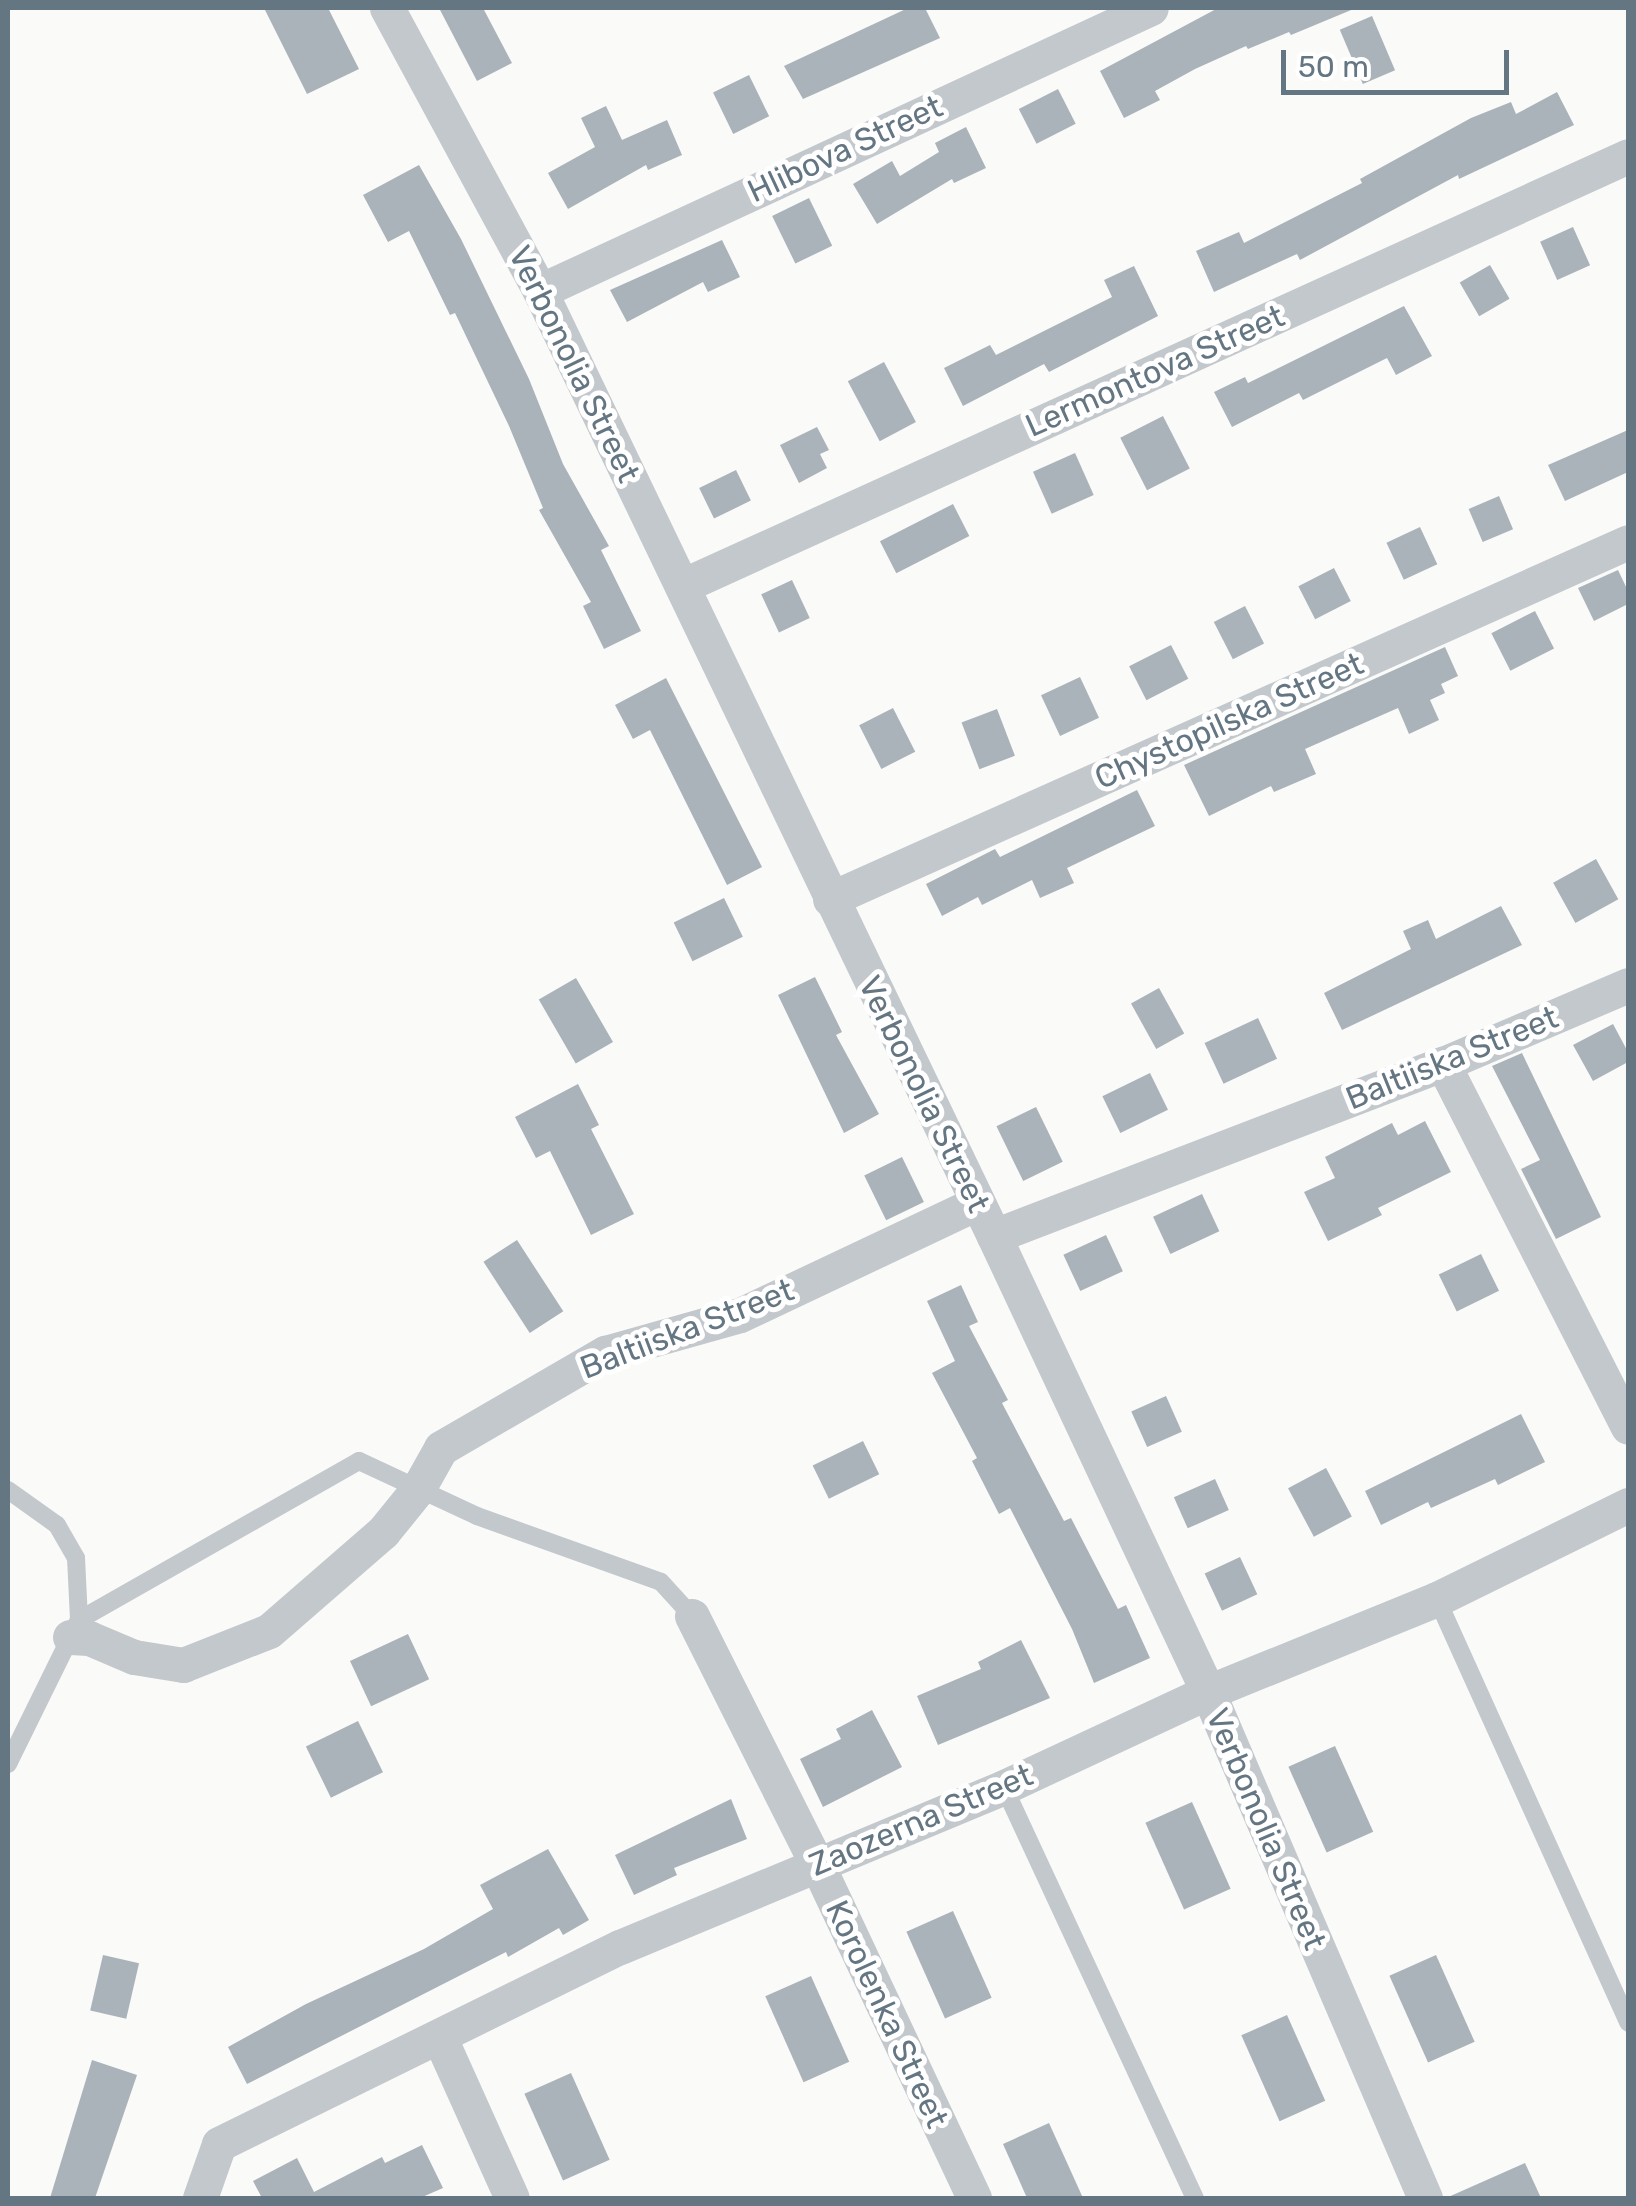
<!DOCTYPE html>
<style>
body{margin:0}
#map{position:relative;width:1636px;height:2206px;overflow:hidden;background:#fafaf8;font-family:Rubik,sans-serif}
div>[style]{position:absolute}
[style*='--x']{left:calc(var(--x)*1px);top:calc(var(--y)*1px);width:calc(var(--w)*1px);rotate:calc(var(--a)*1deg)}
.building>*{inset:0;background:#aab3b9;transform-origin:0 0}
.lane>*{height:18px;margin:-9px;padding:0 9px;transform-origin:9px;border-radius:9px;background:#c3c8cc}
.street>*{height:35px;margin:-17.5px;padding:0 17.5px;transform-origin:17.5px;border-radius:17.5px;background:#c3c8cc}
span{translate:-50% -50%;white-space:nowrap;text-align:center;line-height:1.15;-webkit-text-stroke:10px #fff;paint-order:stroke}
.street-label{font-size:32px;color:#657683}
.frame{position:absolute;inset:0;border:10px solid #657683;pointer-events:none}
.scale{position:absolute;left:1281px;top:50px;width:228px;height:45px;box-sizing:border-box;border:5px solid #657683;border-top:0;padding-left:12px;font-size:30px;line-height:35px;white-space:nowrap;color:#657683;-webkit-text-stroke:8px #fff;paint-order:stroke}
</style>
<div id="map">
<div class="building">
<i style="clip-path:polygon(264px 8px,328px 8px,359px 69px,307px 94px)"></i>
<i style="clip-path:polygon(439px 8px,483px 8px,512px 63px,477px 81px)"></i>
<i style="clip-path:polygon(908px 8px,925px 8px,940px 38px,803px 99px,784px 66px)"></i>
<i style="clip-path:polygon(1218px 8px,1356px 8px,1291px 35px,1289px 32px,1248px 49px,1246px 46px,1195px 69px,1155px 91px,1160px 100px,1124px 118px,1100px 71px)"></i>
<i style="left:1372px;top:16px;width:59px;height:35px;rotate:67deg"></i>
<i style="left:749px;top:75px;width:46px;height:40px;rotate:64deg"></i>
<i style="left:1058px;top:89px;width:39px;height:44px;rotate:63deg"></i>
<i style="clip-path:polygon(1557px 92px,1574px 125px,1459px 179px,1458px 175px,1300px 260px,1297px 254px,1214px 292px,1196px 251px,1239px 232px,1244px 243px,1362px 183px,1360px 179px,1471px 118px,1511px 102px,1516px 114px)"></i>
<i style="clip-path:polygon(606px 106px,622px 140px,667px 120px,682px 155px,648px 170px,646px 165px,568px 209px,548px 173px,595px 147px,581px 118px)"></i>
<i style="clip-path:polygon(966px 127px,986px 168px,954px 183px,952px 179px,877px 224px,853px 184px,892px 161px,900px 176px,939px 152px,935px 143px)"></i>
<i style="clip-path:polygon(419px 165px,461px 239px,529px 379px,563px 464px,609px 546px,601px 550px,641px 631px,604px 649px,583px 606px,591px 602px,539px 510px,543px 508px,509px 426px,455px 313px,450px 315px,409px 231px,388px 242px,363px 195px)"></i>
<i style="left:809px;top:198px;width:53px;height:41px;rotate:64deg"></i>
<i style="left:1573px;top:227px;width:42px;height:36px;rotate:66deg"></i>
<i style="clip-path:polygon(722px 240px,740px 277px,708px 292px,703px 282px,627px 322px,610px 290px)"></i>
<i style="left:1490px;top:265px;width:39px;height:35px;rotate:60deg"></i>
<i style="clip-path:polygon(1134px 266px,1158px 316px,1049px 372px,1044px 364px,963px 406px,944px 368px,990px 345px,996px 355px,1112px 297px,1104px 280px)"></i>
<i style="clip-path:polygon(1404px 306px,1432px 356px,1396px 375px,1387px 358px,1303px 400px,1299px 393px,1232px 427px,1214px 392px,1245px 377px,1248px 383px)"></i>
<i style="left:884px;top:362px;width:68px;height:41px;rotate:62deg"></i>
<i style="left:1163px;top:416px;width:59px;height:48px;rotate:63deg"></i>
<i style="clip-path:polygon(817px 427px,829px 450px,820px 454px,827px 468px,799px 483px,780px 445px)"></i>
<i style="clip-path:polygon(1628px 430px,1628px 472px,1565px 501px,1548px 465px)"></i>
<i style="left:1075px;top:453px;width:46px;height:46px;rotate:66deg"></i>
<i style="left:736px;top:470px;width:34px;height:41px;rotate:64deg"></i>
<i style="left:1499px;top:496px;width:36px;height:33px;rotate:67deg"></i>
<i style="left:953px;top:504px;width:36px;height:82px;rotate:63deg"></i>
<i style="left:1420px;top:527px;width:41px;height:37px;rotate:65deg"></i>
<i style="left:1334px;top:568px;width:37px;height:40px;rotate:63deg"></i>
<i style="clip-path:polygon(1618px 570px,1628px 591px,1628px 604px,1594px 621px,1578px 588px)"></i>
<i style="left:792px;top:580px;width:42px;height:34px;rotate:65deg"></i>
<i style="left:1245px;top:606px;width:42px;height:35px;rotate:63deg"></i>
<i style="left:1535px;top:611px;width:42px;height:49px;rotate:63deg"></i>
<i style="left:1171px;top:645px;width:38px;height:47px;rotate:63deg"></i>
<i style="clip-path:polygon(1445px 647px,1458px 676px,1441px 684px,1445px 693px,1430px 700px,1439px 720px,1409px 734px,1398px 708px,1305px 749px,1316px 774px,1274px 792px,1271px 786px,1209px 816px,1184px 765px)"></i>
<i style="left:1080px;top:677px;width:45px;height:43px;rotate:65deg"></i>
<i style="clip-path:polygon(666px 678px,762px 867px,727px 885px,650px 730px,633px 739px,615px 705px)"></i>
<i style="left:893px;top:708px;width:49px;height:38px;rotate:63deg"></i>
<i style="left:997px;top:709px;width:50px;height:38px;rotate:69deg"></i>
<i style="clip-path:polygon(1137px 790px,1155px 826px,1067px 868px,1074px 883px,1040px 898px,1032px 880px,982px 905px,978px 897px,942px 916px,926px 884px,995px 849px,1000px 857px)"></i>
<i style="left:1596px;top:859px;width:46px;height:49px;rotate:61deg"></i>
<i style="left:724px;top:898px;width:43px;height:56px;rotate:64deg"></i>
<i style="clip-path:polygon(1501px 906px,1522px 945px,1342px 1030px,1324px 993px,1411px 949px,1403px 931px,1428px 920px,1436px 939px)"></i>
<i style="clip-path:polygon(815px 977px,842px 1032px,836px 1035px,879px 1114px,844px 1133px,778px 995px)"></i>
<i style="left:576px;top:978px;width:74px;height:43px;rotate:60deg"></i>
<i style="left:1159px;top:988px;width:52px;height:32px;rotate:61deg"></i>
<i style="left:1258px;top:1018px;width:45px;height:59px;rotate:65deg"></i>
<i style="clip-path:polygon(1613px 1024px,1628px 1052px,1628px 1062px,1593px 1081px,1573px 1045px)"></i>
<i style="clip-path:polygon(1522px 1053px,1601px 1217px,1556px 1239px,1521px 1169px,1540px 1160px,1492px 1066px)"></i>
<i style="left:1150px;top:1073px;width:41px;height:53px;rotate:64deg"></i>
<i style="clip-path:polygon(578px 1084px,599px 1125px,591px 1129px,634px 1214px,591px 1235px,550px 1151px,536px 1158px,515px 1117px)"></i>
<i style="left:1036px;top:1107px;width:61px;height:44px;rotate:64deg"></i>
<i style="clip-path:polygon(1425px 1121px,1451px 1172px,1378px 1208px,1382px 1215px,1328px 1241px,1304px 1192px,1335px 1178px,1325px 1157px,1392px 1123px,1398px 1135px)"></i>
<i style="left:902px;top:1157px;width:50px;height:42px;rotate:64deg"></i>
<i style="left:1202px;top:1194px;width:41px;height:54px;rotate:65deg"></i>
<i style="left:1106px;top:1235px;width:40px;height:47px;rotate:65deg"></i>
<i style="left:517px;top:1240px;width:85px;height:40px;rotate:57deg"></i>
<i style="left:1481px;top:1254px;width:41px;height:47px;rotate:64deg"></i>
<i style="clip-path:polygon(961px 1285px,978px 1322px,969px 1326px,1008px 1400px,1002px 1403px,1064px 1521px,1071px 1518px,1118px 1609px,1126px 1605px,1150px 1658px,1094px 1683px,1072px 1629px,1010px 1508px,999px 1514px,972px 1461px,977px 1458px,932px 1373px,955px 1361px,927px 1301px)"></i>
<i style="left:1166px;top:1396px;width:39px;height:38px;rotate:66deg"></i>
<i style="clip-path:polygon(1521px 1414px,1545px 1462px,1498px 1485px,1495px 1479px,1431px 1508px,1428px 1502px,1381px 1525px,1365px 1491px)"></i>
<i style="left:863px;top:1441px;width:37px;height:56px;rotate:64deg"></i>
<i style="left:1326px;top:1468px;width:55px;height:43px;rotate:62deg"></i>
<i style="left:1215px;top:1479px;width:34px;height:45px;rotate:66deg"></i>
<i style="left:1240px;top:1557px;width:41px;height:39px;rotate:65deg"></i>
<i style="left:408px;top:1634px;width:50px;height:64px;rotate:65deg"></i>
<i style="clip-path:polygon(1021px 1640px,1050px 1698px,938px 1745px,917px 1696px,981px 1669px,978px 1662px)"></i>
<i style="clip-path:polygon(872px 1710px,902px 1767px,823px 1807px,800px 1759px,841px 1739px,836px 1729px)"></i>
<i style="left:358px;top:1721px;width:57px;height:58px;rotate:64deg"></i>
<i style="left:1335px;top:1746px;width:94px;height:51px;rotate:66deg"></i>
<i style="clip-path:polygon(731px 1799px,747px 1839px,674px 1868px,677px 1875px,634px 1895px,615px 1855px)"></i>
<i style="left:1192px;top:1802px;width:95px;height:51px;rotate:66deg"></i>
<i style="clip-path:polygon(548px 1849px,589px 1920px,563px 1935px,559px 1928px,508px 1957px,506px 1952px,247px 2084px,228px 2047px,306px 2004px,424px 1949px,493px 1909px,480px 1885px)"></i>
<i style="left:953px;top:1911px;width:95px;height:51px;rotate:66deg"></i>
<i style="left:103px;top:1955px;width:37px;height:57px;rotate:13deg"></i>
<i style="left:1436px;top:1955px;width:95px;height:51px;rotate:66deg"></i>
<i style="left:811px;top:1976px;width:94px;height:50px;rotate:66deg"></i>
<i style="left:1287px;top:2015px;width:94px;height:50px;rotate:66deg"></i>
<i style="clip-path:polygon(92px 2060px,137px 2075px,95px 2198px,50px 2198px)"></i>
<i style="left:571px;top:2073px;width:95px;height:51px;rotate:66deg"></i>
<i style="clip-path:polygon(1049px 2123px,1083px 2198px,1027px 2198px,1003px 2144px)"></i>
<i style="clip-path:polygon(422px 2145px,443px 2188px,420px 2198px,262px 2198px,253px 2181px,297px 2158px,314px 2192px,382px 2157px,385px 2163px)"></i>
<i style="clip-path:polygon(1525px 2163px,1541px 2198px,1446px 2198px)"></i>
</div>
<div class="lane">
<i style="--x:8;--y:1490;--w:60;--a:35.5"></i>
<i style="--x:57;--y:1525;--w:38;--a:60"></i>
<i style="--x:76;--y:1558;--w:62;--a:87.2"></i>
<i style="--x:1437;--y:1599;--w:465;--a:65.7"></i>
<i style="--x:8;--y:1764;--w:161;--a:-63.8"></i>
<i style="--x:79;--y:1620;--w:322;--a:-29.6"></i>
<i style="--x:359;--y:1461;--w:130;--a:25"></i>
<i style="--x:477;--y:1516;--w:195;--a:19.7"></i>
<i style="--x:661;--y:1582;--w:46;--a:47.6"></i>
<i style="--x:1004;--y:1787;--w:453;--a:65.1"></i>
</div>
<div class="street">
<i style="--x:387;--y:8;--w:322;--a:61.6"></i>
<i style="--x:540;--y:291;--w:1048;--a:64.34"></i>
<i style="--x:994;--y:1236;--w:504;--a:64.86"></i>
<i style="--x:1208;--y:1692;--w:551;--a:66.79"></i>
<i style="--x:540;--y:291;--w:673;--a:-24.85"></i>
<i style="--x:682;--y:586;--w:1039;--a:-24.44"></i>
<i style="--x:830;--y:899;--w:874;--a:-24.1"></i>
<i style="--x:1443;--y:1064;--w:407;--a:63"></i>
<i style="--x:994;--y:1236;--w:481;--a:-21"></i>
<i style="--x:1443;--y:1064;--w:201;--a:-23.1"></i>
<i style="--x:692;--y:1616;--w:278;--a:63.3"></i>
<i style="--x:817;--y:1864;--w:369;--a:64.8"></i>
<i style="--x:70;--y:1637;--w:19;--a:3"></i>
<i style="--x:89;--y:1638;--w:49;--a:22.9"></i>
<i style="--x:134;--y:1657;--w:50;--a:9.3"></i>
<i style="--x:183;--y:1665;--w:92;--a:-21.6"></i>
<i style="--x:269;--y:1631;--w:151;--a:-41"></i>
<i style="--x:383;--y:1532;--w:55;--a:-50.9"></i>
<i style="--x:418;--y:1489;--w:47;--a:-60.7"></i>
<i style="--x:441;--y:1448;--w:190;--a:-30.1"></i>
<i style="--x:605;--y:1353;--w:140;--a:-15.7"></i>
<i style="--x:740;--y:1315;--w:262;--a:-25.3"></i>
<i style="--x:440;--y:2038;--w:175;--a:65.8"></i>
<i style="--x:200;--y:2198;--w:57;--a:-70.6"></i>
<i style="--x:219;--y:2144;--w:447;--a:-26.2"></i>
<i style="--x:620;--y:1947;--w:416;--a:-22.6"></i>
<i style="--x:1004;--y:1787;--w:225;--a:-25"></i>
<i style="--x:1208;--y:1692;--w:247;--a:-22.1"></i>
<i style="--x:1437;--y:1599;--w:213;--a:-26.2"></i>
</div>
<div class="street-label">
<span style="left:845px;top:149px;rotate:-25deg">Hlibova Street</span>
<span style="left:574px;top:364px;rotate:64deg">Verbonolia Street</span>
<span style="left:1155px;top:371px;rotate:-24deg">Lermontova Street</span>
<span style="left:1229px;top:721px;rotate:-24deg">Chystopilska Street</span>
<span style="left:1452px;top:1058px;rotate:-22deg">Baltiiska Street</span>
<span style="left:924px;top:1094px;rotate:64deg">Verbonolia Street</span>
<span style="left:687px;top:1329px;rotate:-21deg">Baltiiska Street</span>
<span style="left:921px;top:1820px;rotate:-23deg">Zaozerna Street</span>
<span style="left:1266px;top:1829px;rotate:67deg">Verbonolia Street</span>
<span style="left:887px;top:2014px;rotate:65deg">Korolenka Street</span>
</div>
<div class="frame"></div>
<div class="scale">50 m</div>
</div>
